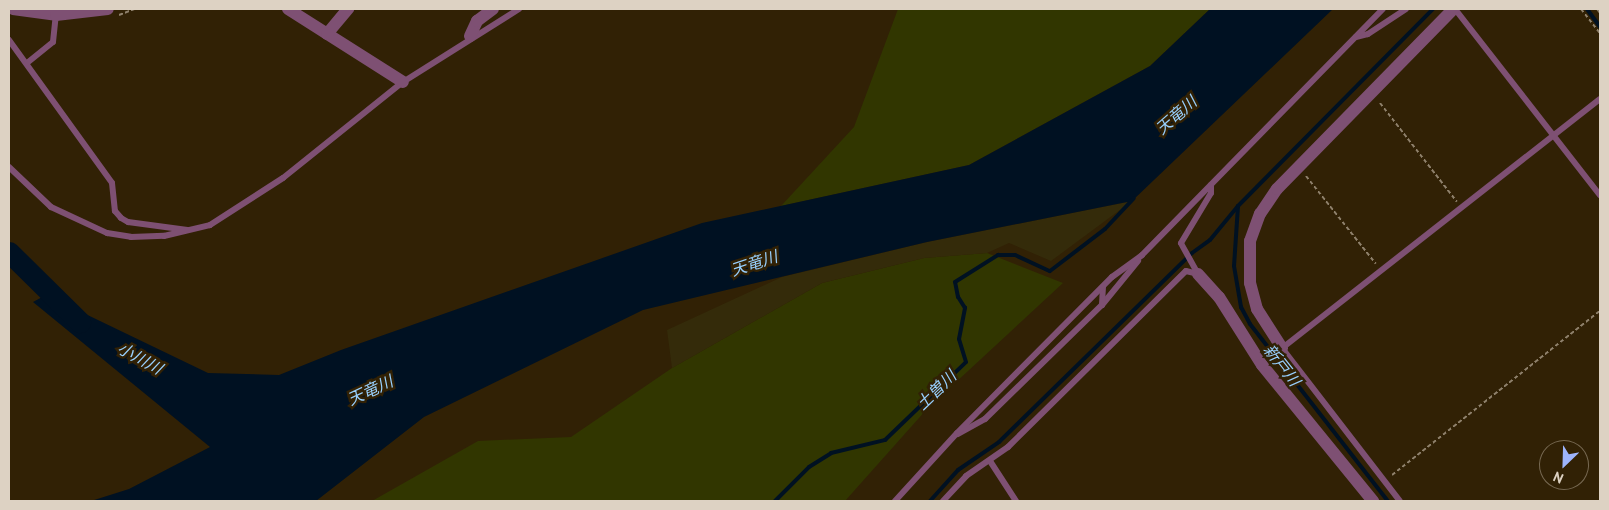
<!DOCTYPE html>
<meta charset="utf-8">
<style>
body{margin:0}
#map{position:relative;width:1609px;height:510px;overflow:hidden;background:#312105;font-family:"PT Sans","Noto Sans JP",sans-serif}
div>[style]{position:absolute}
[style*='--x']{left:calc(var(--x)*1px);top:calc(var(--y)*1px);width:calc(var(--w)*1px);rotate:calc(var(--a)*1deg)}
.green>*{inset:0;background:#313600}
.sand>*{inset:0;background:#342b0a}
.water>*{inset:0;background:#012}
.stream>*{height:4px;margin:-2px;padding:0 2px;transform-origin:2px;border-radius:2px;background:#012}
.river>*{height:21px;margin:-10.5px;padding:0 10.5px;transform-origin:10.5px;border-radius:10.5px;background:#012}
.path>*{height:2px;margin-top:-1px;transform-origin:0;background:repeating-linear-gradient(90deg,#8f816c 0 4px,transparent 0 6.5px)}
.service>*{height:6px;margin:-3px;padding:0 3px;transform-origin:3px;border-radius:3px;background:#7e5073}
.minor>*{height:12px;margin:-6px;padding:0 6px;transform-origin:6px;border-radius:6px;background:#7e5073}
.tertiary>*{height:12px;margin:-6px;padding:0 6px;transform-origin:6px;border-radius:6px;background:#7e5073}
span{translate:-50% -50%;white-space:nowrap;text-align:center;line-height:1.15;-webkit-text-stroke:5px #312105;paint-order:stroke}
.water-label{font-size:16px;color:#98d0fe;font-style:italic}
.frame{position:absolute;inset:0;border:10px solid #ddd2c3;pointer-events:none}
.north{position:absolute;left:1539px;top:440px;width:50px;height:50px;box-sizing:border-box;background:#312105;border:1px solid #766851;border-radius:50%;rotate:204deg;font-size:14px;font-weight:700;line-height:20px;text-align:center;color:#ddd2c3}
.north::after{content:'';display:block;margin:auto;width:18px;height:22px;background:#9db4fd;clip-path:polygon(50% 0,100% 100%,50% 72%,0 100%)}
</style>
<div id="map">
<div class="green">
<i style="clip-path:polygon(898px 9px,1210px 9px,1150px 66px,969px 165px,781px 206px,854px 127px)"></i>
<i style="clip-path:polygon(987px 253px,1063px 283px,927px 409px,845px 501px,372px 501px,478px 441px,571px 437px,672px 368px,822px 283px,924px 258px)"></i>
</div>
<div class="sand">
<i style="clip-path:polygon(1132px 201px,1051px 261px,1009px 243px,987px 253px,924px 258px,822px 283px,672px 368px,667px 330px,782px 277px,927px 242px)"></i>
</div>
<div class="water">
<i style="clip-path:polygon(1210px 9px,1333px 9px,1132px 201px,927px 242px,643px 310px,424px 417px,316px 501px,91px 501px,129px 489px,210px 447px,33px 302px,46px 295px,208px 373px,279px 375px,341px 350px,702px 223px,969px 165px,1150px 66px)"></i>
</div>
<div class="stream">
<i style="--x:1587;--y:9;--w:22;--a:54"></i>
<i style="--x:1238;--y:206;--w:60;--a:93.8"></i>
<i style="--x:1234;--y:266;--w:42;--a:80.3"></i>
<i style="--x:1241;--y:307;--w:19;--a:62"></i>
<i style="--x:1250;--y:324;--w:224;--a:52.1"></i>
<i style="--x:775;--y:501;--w:48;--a:-45"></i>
<i style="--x:809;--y:467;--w:26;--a:-32"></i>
<i style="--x:831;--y:453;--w:56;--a:-13.5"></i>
<i style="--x:885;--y:440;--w:112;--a:-43.9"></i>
<i style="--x:966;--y:362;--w:24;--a:-107"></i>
<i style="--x:959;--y:339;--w:32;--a:-79"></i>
<i style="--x:965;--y:308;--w:13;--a:-122"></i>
<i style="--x:958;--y:297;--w:15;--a:-101"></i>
<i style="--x:955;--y:282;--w:51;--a:-32.1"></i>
<i style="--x:998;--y:255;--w:17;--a:0"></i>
<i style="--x:1015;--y:255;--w:38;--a:25"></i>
<i style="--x:1050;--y:271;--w:69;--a:-37.4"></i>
<i style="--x:1105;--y:229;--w:42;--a:-46.9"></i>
<i style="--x:930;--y:501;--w:42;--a:-47.9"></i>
<i style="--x:958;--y:470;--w:50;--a:-34.3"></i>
<i style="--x:999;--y:442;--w:270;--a:-44.4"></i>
<i style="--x:1192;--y:253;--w:22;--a:-36"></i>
<i style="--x:1210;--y:240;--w:44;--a:-50.5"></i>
<i style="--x:1238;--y:206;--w:277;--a:-45.3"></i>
</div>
<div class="river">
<i style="--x:9;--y:252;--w:100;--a:44.6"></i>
</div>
<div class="path">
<i style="--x:1581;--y:9;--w:31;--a:52"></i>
<i style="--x:1597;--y:9;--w:5;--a:53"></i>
<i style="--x:119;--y:15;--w:17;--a:-21"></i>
<i style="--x:1380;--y:103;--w:125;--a:52.1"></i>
<i style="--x:1306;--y:176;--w:112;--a:51.5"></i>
<i style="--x:1392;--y:475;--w:265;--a:-38.3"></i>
</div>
<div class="service">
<i style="--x:1455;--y:9;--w:236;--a:52.1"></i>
<i style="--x:1356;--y:37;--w:12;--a:-14"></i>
<i style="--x:1368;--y:34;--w:45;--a:-33.3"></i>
<i style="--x:9;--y:40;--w:176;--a:54.2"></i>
<i style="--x:112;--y:183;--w:28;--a:84"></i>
<i style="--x:115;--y:211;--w:9;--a:49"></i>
<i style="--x:121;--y:218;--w:8;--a:30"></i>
<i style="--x:128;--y:222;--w:60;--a:7.7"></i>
<i style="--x:27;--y:63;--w:33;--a:-39"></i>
<i style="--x:53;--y:42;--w:27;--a:-84"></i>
<i style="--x:9;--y:167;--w:58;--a:43.6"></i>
<i style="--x:51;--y:207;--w:62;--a:24.9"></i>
<i style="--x:107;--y:233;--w:24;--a:9"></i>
<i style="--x:131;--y:237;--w:33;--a:-2"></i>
<i style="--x:164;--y:236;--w:47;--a:-13.4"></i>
<i style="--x:210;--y:225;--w:87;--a:-32.8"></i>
<i style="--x:283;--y:178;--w:154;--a:-38.7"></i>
<i style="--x:403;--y:82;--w:137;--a:-32.2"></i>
<i style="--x:1198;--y:274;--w:35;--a:-119"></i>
<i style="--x:1181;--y:243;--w:58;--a:-59"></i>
<i style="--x:1211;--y:193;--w:8;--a:-90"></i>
<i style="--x:1102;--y:305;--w:57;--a:-50.7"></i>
<i style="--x:1282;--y:348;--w:193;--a:52.4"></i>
<i style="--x:1281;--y:349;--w:405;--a:-38.1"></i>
<i style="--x:958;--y:434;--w:31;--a:-29"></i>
<i style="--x:985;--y:419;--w:163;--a:-44.3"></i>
<i style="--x:1102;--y:305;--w:18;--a:-87"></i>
<i style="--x:990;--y:461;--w:48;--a:57"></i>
<i style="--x:895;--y:501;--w:92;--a:-47.6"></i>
<i style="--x:957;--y:433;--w:220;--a:-45.2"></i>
<i style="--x:1112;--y:277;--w:37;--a:-36"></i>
<i style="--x:1142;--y:255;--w:344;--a:-45.6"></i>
<i style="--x:943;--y:501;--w:34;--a:-47"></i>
<i style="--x:966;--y:476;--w:51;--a:-34.6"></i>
<i style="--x:1008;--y:447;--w:250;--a:-44.7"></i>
<i style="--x:1186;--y:271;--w:12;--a:14"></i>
</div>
<div class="minor">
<i style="--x:288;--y:9;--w:136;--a:32.4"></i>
<i style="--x:327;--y:34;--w:33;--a:-50"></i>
<i style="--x:470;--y:36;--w:17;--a:-65"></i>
<i style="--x:477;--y:21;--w:20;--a:-37"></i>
<i style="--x:1198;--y:274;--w:31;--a:48"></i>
<i style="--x:1219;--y:297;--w:80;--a:57.7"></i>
<i style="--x:1262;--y:365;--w:176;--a:50.8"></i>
<i style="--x:1282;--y:348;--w:46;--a:-122.7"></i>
<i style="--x:1257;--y:309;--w:27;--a:-105"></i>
<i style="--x:1250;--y:283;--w:42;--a:-90"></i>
<i style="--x:1250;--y:241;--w:29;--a:-70"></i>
<i style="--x:1260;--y:214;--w:30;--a:-56"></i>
<i style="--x:1277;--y:189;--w:252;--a:-45.6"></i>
</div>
<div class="tertiary">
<i style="--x:13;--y:9;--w:43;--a:7.9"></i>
<i style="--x:56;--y:15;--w:52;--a:-6.6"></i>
</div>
<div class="water-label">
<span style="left:1176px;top:115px;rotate:-41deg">天竜川</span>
<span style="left:754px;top:263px;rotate:-18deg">天竜川</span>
<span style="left:140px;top:358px;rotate:29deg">小川川</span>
<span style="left:1282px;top:365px;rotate:52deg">新戸川</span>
<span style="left:370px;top:390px;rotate:-25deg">天竜川</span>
<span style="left:936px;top:390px;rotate:-44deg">土曽川</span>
</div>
<div class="frame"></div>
<div class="north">N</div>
</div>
